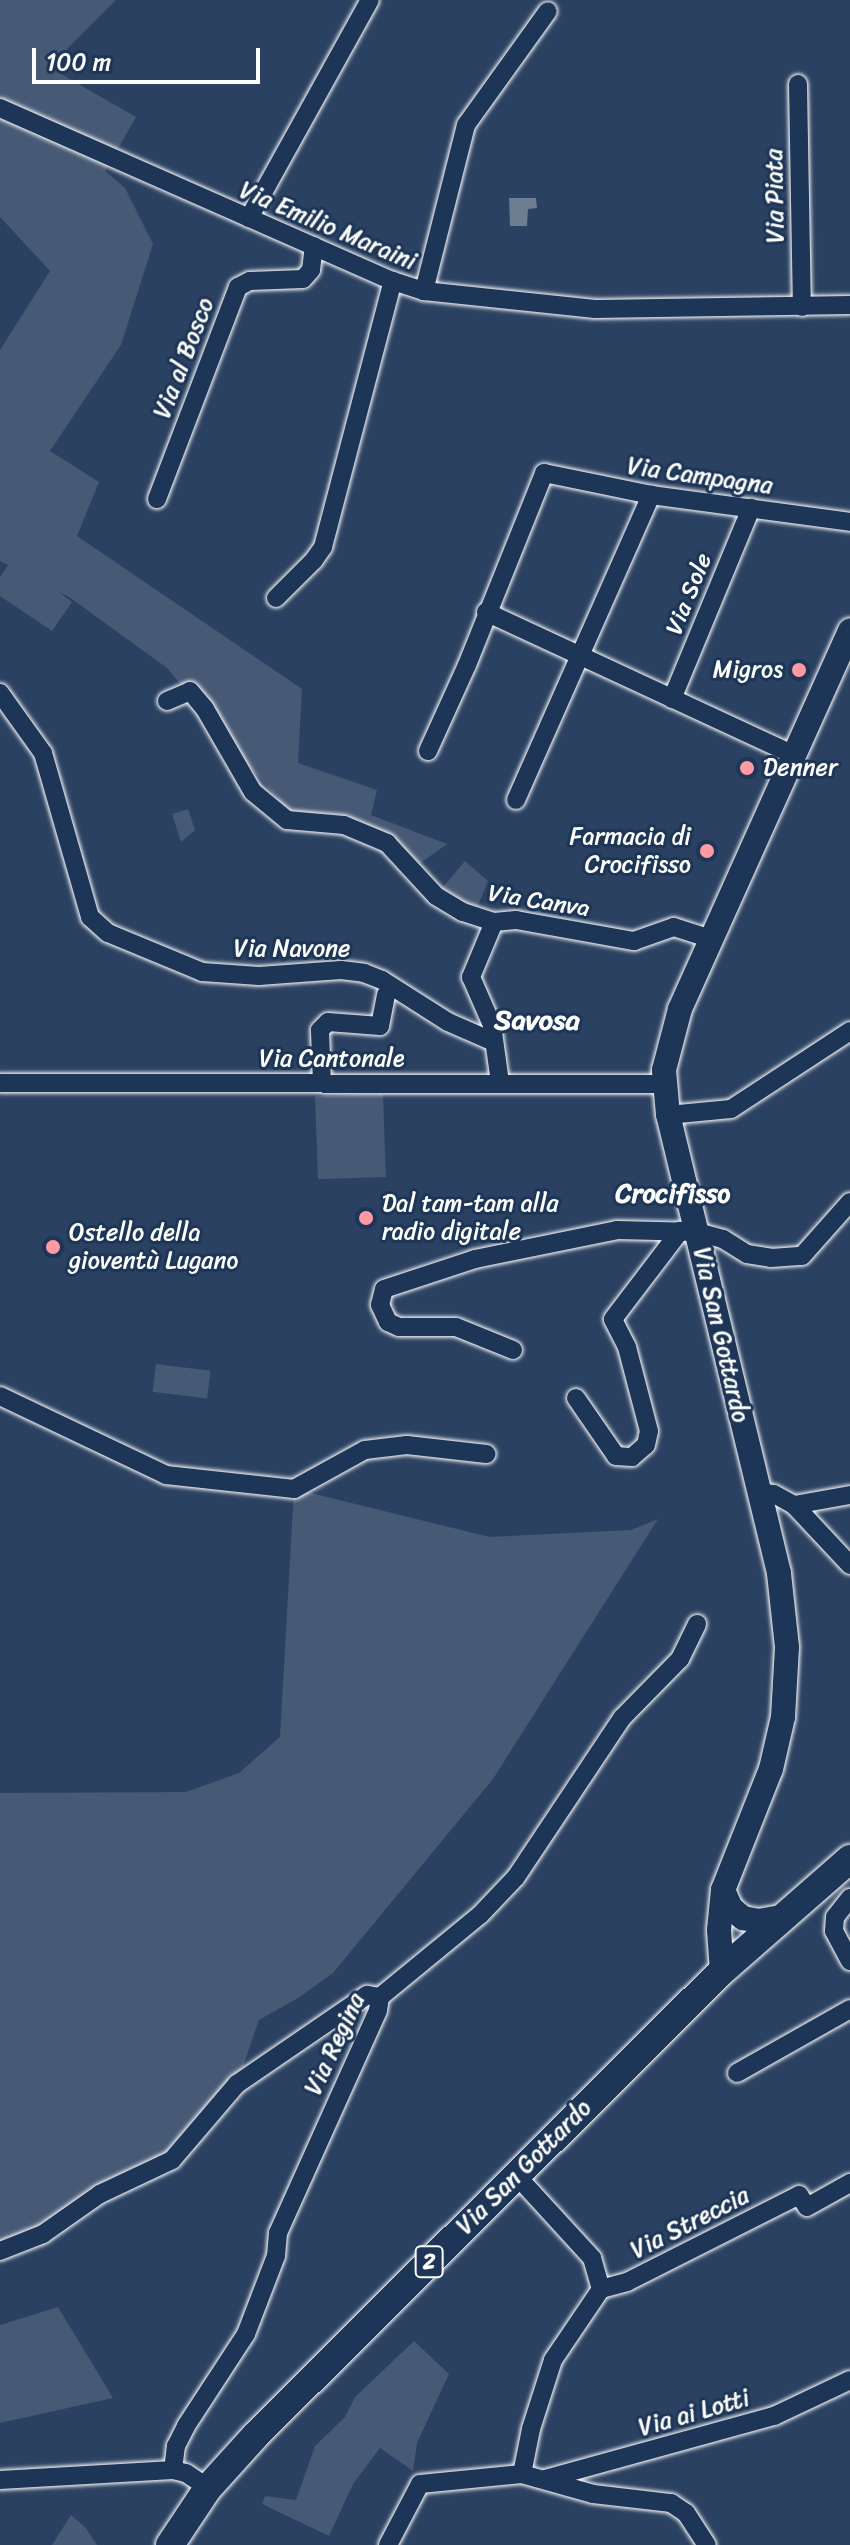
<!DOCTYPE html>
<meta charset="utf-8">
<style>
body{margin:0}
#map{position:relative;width:850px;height:2545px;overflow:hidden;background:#2a4161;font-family:Sriracha,sans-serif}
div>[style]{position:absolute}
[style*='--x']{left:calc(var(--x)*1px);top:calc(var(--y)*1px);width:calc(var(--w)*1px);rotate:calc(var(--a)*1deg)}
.green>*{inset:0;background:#465975;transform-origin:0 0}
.water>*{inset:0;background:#6d7d92}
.roads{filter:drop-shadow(0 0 2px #fff) drop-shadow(0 0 2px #fff)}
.minor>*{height:18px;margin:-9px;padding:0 9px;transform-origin:9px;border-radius:9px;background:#1d3557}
.secondary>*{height:24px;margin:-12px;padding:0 12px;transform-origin:12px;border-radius:12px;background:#1d3557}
.primary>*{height:28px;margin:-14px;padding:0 14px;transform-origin:14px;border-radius:14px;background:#1d3557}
.dots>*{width:22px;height:22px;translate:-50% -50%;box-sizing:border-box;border:4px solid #1d3557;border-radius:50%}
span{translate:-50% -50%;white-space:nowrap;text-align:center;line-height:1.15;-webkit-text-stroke:6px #1d3557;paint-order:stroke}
.shield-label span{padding:2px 6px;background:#1d3557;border:2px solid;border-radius:6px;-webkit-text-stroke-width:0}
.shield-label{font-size:22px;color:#fff;font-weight:700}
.street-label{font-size:24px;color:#fff}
.poi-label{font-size:24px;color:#fff}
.right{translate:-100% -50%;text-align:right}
.left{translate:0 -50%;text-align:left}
.neighbourhood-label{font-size:26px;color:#fff;font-weight:700}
.quarter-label{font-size:28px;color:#fff;font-weight:700}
.scale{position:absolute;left:32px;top:48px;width:228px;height:36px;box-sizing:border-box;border:4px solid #fff;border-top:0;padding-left:10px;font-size:24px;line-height:28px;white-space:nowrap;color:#fff;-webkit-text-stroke:6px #1d3557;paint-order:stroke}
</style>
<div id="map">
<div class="green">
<i style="clip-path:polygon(0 0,116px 0,49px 67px,136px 117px,105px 171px,125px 188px,153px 244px,121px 345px,50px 451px,99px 482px,77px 536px,302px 689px,298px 763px,377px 790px,371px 815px,447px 844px,415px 867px,389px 841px,337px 814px,289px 812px,167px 668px,69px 597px,59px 592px,72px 602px,52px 631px,0 596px,0 577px,8px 565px,0 561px,0 350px,50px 271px,0 217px)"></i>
<i style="clip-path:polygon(188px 809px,195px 830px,181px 842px,172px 814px)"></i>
<i style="clip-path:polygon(465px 861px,488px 881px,476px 910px,438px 893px)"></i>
<i style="left:383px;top:1094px;width:83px;height:68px;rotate:88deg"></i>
<i style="left:156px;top:1364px;width:55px;height:28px;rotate:7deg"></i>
<i style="clip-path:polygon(294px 1489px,490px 1537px,631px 1530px,658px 1519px,493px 1779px,333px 1973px,298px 1998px,259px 2020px,237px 2084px,172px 2160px,0 2251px,0 1793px,186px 1792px,239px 1773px,280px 1737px)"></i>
<i style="clip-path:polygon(58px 2307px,113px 2398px,0 2423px,0 2325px)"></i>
<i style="clip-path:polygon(414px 2341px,449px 2374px,417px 2443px,413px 2471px,380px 2448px,353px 2484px,329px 2536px,262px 2504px,265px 2496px,296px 2500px,315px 2446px,345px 2417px,355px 2397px)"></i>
<i style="clip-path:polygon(71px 2515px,86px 2528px,97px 2545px,52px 2545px)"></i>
</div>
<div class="water">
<i style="clip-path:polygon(509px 198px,536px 198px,537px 208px,528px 209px,527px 226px,510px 226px)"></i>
</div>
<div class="roads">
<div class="minor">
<i style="--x:798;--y:84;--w:223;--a:89"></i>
<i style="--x:0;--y:108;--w:429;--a:23.8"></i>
<i style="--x:393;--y:281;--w:33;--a:18"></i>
<i style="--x:424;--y:291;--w:172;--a:6"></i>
<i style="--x:595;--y:309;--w:255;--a:-0.9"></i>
<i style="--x:249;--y:218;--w:249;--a:-61"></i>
<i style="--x:424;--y:291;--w:171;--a:-75.8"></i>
<i style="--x:466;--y:125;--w:140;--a:-54.3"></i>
<i style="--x:157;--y:499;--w:227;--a:-69.1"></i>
<i style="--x:238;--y:287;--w:13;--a:-27"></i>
<i style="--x:250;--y:281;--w:53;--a:-2.2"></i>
<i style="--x:303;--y:279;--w:12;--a:-48"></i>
<i style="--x:311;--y:270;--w:24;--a:-83"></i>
<i style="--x:276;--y:598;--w:54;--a:-45"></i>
<i style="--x:314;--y:560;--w:16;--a:-55"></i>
<i style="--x:323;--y:547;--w:275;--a:-75.3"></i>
<i style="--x:486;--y:612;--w:340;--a:24.9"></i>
<i style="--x:0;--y:693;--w:74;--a:54.4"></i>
<i style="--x:43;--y:753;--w:171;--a:74"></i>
<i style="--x:90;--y:917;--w:24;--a:42"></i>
<i style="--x:108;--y:933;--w:102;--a:22.5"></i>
<i style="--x:202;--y:972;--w:57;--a:4"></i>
<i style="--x:259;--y:976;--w:82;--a:-4.2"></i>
<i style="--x:341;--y:970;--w:23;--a:7"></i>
<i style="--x:364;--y:973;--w:19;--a:21"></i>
<i style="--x:382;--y:980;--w:78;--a:32.5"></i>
<i style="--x:448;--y:1022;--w:50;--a:23.5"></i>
<i style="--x:672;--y:699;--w:207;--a:-67.5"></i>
<i style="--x:167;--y:701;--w:25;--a:-23"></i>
<i style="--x:190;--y:691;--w:23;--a:50"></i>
<i style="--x:205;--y:709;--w:96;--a:60"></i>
<i style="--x:253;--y:792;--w:44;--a:39.5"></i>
<i style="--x:287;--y:820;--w:57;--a:5"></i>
<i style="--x:344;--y:825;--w:47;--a:22.7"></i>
<i style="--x:387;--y:843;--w:72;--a:47.2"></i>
<i style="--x:436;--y:896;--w:31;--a:31"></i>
<i style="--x:463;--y:912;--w:33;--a:18"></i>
<i style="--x:494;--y:922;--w:22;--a:-5"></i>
<i style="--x:516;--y:920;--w:120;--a:10.1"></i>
<i style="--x:634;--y:941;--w:42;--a:-19.3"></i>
<i style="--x:674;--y:927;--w:39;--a:18"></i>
<i style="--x:428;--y:751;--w:94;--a:-65.6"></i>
<i style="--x:467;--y:665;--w:207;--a:-68.1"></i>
<i style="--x:544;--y:473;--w:109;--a:11.6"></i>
<i style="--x:651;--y:495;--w:201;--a:7.7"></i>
<i style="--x:516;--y:800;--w:334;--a:-66.1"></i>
<i style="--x:494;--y:922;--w:60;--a:112.7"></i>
<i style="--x:471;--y:977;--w:52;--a:66.4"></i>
<i style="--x:492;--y:1025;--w:59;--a:82.1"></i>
<i style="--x:0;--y:1083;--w:663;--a:0.09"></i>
<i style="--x:322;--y:1083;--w:53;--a:-92.2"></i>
<i style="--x:320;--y:1030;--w:11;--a:-45"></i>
<i style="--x:328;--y:1022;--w:52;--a:4.4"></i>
<i style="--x:380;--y:1026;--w:32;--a:-79"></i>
<i style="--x:668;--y:1115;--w:63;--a:-5.4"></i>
<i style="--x:731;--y:1109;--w:142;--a:-33.2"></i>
<i style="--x:513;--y:1350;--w:61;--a:-158"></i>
<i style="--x:456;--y:1327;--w:57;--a:180"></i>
<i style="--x:399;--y:1327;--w:12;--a:-156"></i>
<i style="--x:388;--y:1322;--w:19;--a:-115"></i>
<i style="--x:380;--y:1305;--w:16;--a:-76"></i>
<i style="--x:384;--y:1289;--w:96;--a:-18.2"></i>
<i style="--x:475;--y:1259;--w:145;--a:-11.5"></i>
<i style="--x:617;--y:1230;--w:80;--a:1.4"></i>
<i style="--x:697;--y:1232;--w:27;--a:15"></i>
<i style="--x:723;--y:1239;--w:28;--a:32"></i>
<i style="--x:747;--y:1254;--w:24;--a:9"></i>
<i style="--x:771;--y:1258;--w:31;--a:-4"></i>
<i style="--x:802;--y:1256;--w:72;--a:-48.4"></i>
<i style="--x:0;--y:1396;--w:184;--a:25.4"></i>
<i style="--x:166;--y:1475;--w:129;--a:6.2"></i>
<i style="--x:294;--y:1489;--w:81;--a:-28.8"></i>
<i style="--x:365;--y:1450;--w:42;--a:-6.8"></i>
<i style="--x:407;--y:1445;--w:80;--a:6.5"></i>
<i style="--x:576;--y:1398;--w:70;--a:55.4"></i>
<i style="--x:616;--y:1456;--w:16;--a:4"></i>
<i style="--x:632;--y:1457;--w:18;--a:-41"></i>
<i style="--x:646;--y:1445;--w:14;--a:-78"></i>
<i style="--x:649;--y:1431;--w:87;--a:-104.7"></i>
<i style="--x:627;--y:1347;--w:31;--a:-117"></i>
<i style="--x:613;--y:1319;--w:111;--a:-52.7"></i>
<i style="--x:759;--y:1492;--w:15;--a:8"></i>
<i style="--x:774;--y:1494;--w:23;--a:29"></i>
<i style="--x:794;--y:1505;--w:82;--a:47"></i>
<i style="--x:794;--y:1505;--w:57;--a:-10.1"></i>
<i style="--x:850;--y:1898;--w:24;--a:128"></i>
<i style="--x:835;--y:1917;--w:14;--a:94"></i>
<i style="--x:834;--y:1931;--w:34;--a:62"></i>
<i style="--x:737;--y:2073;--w:130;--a:-29.5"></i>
<i style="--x:516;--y:2175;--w:113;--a:47.5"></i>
<i style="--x:592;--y:2258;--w:32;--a:74"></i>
<i style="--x:601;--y:2289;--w:86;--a:124.1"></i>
<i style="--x:553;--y:2360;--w:72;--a:107.7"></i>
<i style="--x:531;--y:2429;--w:46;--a:101.3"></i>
<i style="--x:0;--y:2251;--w:46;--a:-21.6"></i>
<i style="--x:43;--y:2234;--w:70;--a:-35.1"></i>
<i style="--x:100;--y:2194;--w:80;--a:-25.3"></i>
<i style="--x:172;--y:2160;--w:100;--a:-49.5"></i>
<i style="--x:237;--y:2084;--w:158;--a:-34.4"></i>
<i style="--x:367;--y:1995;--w:13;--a:9"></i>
<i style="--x:601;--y:2289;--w:27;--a:-15"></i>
<i style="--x:627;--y:2282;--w:193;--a:-26.8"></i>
<i style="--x:799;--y:2195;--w:14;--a:56"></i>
<i style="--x:807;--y:2207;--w:49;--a:-29.2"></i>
<i style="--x:173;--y:2470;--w:24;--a:-83"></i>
<i style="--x:176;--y:2446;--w:22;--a:-63"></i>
<i style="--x:186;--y:2426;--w:110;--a:-56.9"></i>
<i style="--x:246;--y:2334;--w:84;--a:-69"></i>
<i style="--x:276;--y:2256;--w:23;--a:-85"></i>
<i style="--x:278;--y:2233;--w:244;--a:-65.8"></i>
<i style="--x:378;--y:2010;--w:13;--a:-81"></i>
<i style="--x:380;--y:1997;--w:129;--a:-39.4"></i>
<i style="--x:480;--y:1915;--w:52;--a:-46.5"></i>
<i style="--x:516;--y:1877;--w:191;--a:-56.3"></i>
<i style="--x:622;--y:1718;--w:83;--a:-45.5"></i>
<i style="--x:680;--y:1659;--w:39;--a:-64"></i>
<i style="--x:545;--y:2479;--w:238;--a:-15.4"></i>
<i style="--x:774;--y:2416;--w:84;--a:-25.3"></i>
<i style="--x:0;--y:2480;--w:173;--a:-3.3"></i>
<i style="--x:173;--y:2470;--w:13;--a:13"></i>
<i style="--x:186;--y:2473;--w:27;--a:34"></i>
<i style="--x:388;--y:2545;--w:69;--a:-62.3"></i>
<i style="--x:420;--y:2484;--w:102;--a:-5.6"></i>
<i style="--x:522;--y:2474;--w:74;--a:15.7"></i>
<i style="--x:593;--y:2494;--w:79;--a:6.6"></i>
<i style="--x:671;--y:2503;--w:18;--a:34"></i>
<i style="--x:686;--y:2513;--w:38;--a:57"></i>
</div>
<div class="secondary">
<i style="--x:723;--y:1890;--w:20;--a:66"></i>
<i style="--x:731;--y:1908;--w:16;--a:40"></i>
<i style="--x:743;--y:1918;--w:15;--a:11"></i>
<i style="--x:758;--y:1921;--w:23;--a:-10"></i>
<i style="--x:722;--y:1971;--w:41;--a:-94.2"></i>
<i style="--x:719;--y:1930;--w:40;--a:-84.3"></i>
<i style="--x:723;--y:1890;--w:130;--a:-68.4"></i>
<i style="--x:771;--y:1769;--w:53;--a:-77"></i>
<i style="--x:783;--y:1717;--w:70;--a:-86.7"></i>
<i style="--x:787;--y:1647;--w:74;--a:-96.2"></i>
<i style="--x:779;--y:1573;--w:471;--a:-103.6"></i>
<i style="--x:668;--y:1115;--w:45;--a:-95.1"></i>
<i style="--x:664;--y:1070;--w:63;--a:-75.3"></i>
<i style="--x:680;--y:1009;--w:415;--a:-65.8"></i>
</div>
<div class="primary">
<i style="--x:170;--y:2545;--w:69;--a:-56.3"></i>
<i style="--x:208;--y:2488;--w:72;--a:-47.8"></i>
<i style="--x:256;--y:2435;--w:658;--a:-44.88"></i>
<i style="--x:722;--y:1971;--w:170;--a:-41.2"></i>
</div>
</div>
<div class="dots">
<i style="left:799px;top:670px;background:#ff9aa2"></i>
<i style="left:747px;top:768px;background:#ff9aa2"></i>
<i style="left:707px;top:851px;background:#ff9aa2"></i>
<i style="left:366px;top:1218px;background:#ff9aa2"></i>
<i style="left:53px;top:1247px;background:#ff9aa2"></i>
</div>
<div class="shield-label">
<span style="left:429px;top:2262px">2</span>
</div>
<div class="street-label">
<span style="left:775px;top:196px;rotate:-91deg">Via Piata</span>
<span style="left:328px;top:226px;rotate:23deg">Via Emilio Maraini</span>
<span style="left:184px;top:358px;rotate:-69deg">Via al Bosco</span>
<span style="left:700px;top:476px;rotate:8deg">Via Campagna</span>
<span style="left:689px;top:594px;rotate:-68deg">Via Sole</span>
<span style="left:539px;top:901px;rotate:9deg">Via Canva</span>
<span style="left:292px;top:949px">Via Navone</span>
<span style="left:332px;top:1059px">Via Cantonale</span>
<span style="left:721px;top:1335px;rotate:77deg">Via San Gottardo</span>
<span style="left:335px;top:2044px;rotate:-65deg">Via Regina</span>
<span style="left:524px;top:2167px;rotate:-45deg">Via San Gottardo</span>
<span style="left:690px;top:2223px;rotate:-27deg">Via Streccia</span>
<span style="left:694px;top:2413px;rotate:-16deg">Via ai Lotti</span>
</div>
<div class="poi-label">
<span class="right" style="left:783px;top:670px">Migros</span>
<span class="left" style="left:763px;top:768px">Denner</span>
<span class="right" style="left:691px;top:851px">Farmacia di<br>Crocifisso</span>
<span class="left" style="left:382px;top:1218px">Dal tam-tam alla<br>radio digitale</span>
<span class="left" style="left:69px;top:1247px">Ostello della<br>gioventù Lugano</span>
</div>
<div class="neighbourhood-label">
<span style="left:673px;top:1194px">Crocifisso</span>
</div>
<div class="quarter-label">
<span style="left:537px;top:1020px">Savosa</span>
</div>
<div class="scale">100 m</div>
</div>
